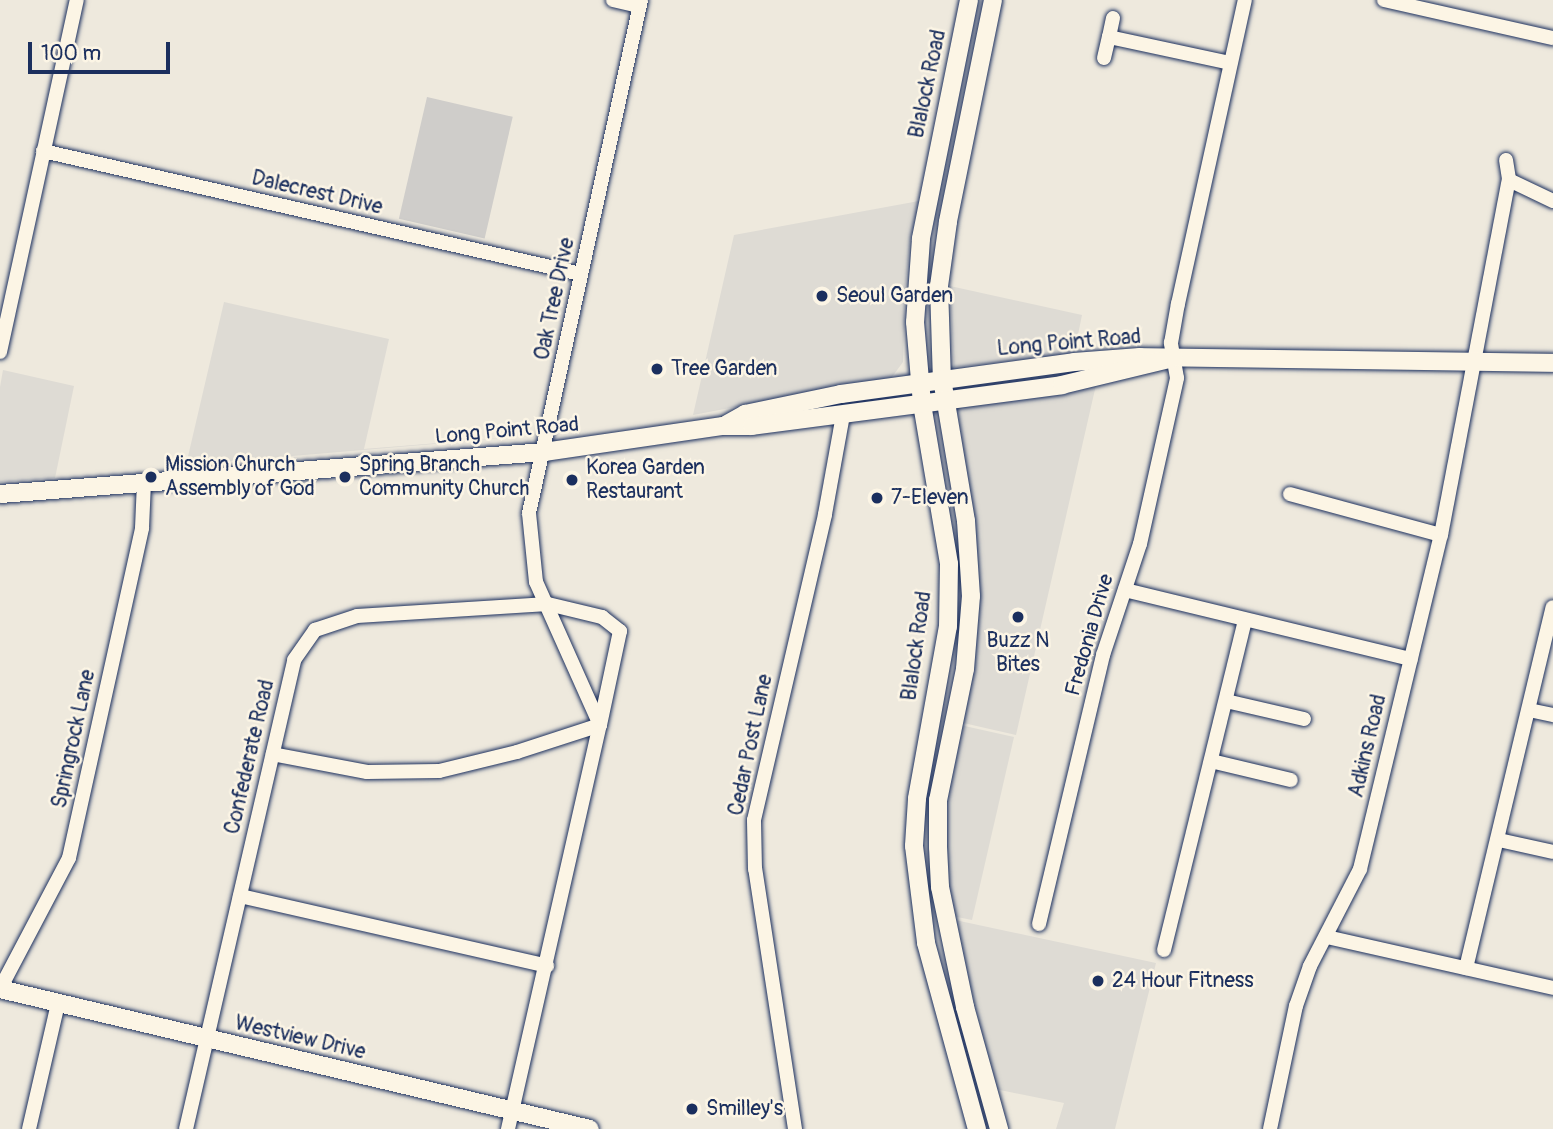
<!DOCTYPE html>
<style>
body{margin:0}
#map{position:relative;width:1553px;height:1129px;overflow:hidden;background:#eee9dd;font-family:Pangolin,sans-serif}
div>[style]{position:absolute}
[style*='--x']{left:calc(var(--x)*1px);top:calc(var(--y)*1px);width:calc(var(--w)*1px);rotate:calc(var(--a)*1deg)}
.built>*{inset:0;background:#dedbd4}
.green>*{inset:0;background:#cfcdca;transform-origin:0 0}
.roads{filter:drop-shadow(0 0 2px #1b2f5e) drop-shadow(0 0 2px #1b2f5e)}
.minor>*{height:14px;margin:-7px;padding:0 7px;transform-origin:7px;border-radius:7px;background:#fcf5e5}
.major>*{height:18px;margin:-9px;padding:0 9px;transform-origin:9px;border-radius:9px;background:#fcf5e5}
.dots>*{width:19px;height:19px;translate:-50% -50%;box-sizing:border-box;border:4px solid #fcf5e5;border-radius:50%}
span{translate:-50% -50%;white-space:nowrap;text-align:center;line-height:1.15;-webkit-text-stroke:5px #fcf5e5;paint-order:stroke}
.street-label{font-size:21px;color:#1b2f5e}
.poi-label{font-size:21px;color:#1b2f5e}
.left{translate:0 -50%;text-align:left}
.scale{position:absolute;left:28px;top:42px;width:142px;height:32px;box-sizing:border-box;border:4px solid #1b2f5e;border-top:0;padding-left:9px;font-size:21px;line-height:24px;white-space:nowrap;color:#1b2f5e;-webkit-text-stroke:5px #fcf5e5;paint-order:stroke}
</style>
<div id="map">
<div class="built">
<i style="clip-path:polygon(919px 201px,910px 240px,905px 290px,903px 362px,892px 377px,693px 415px,734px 235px)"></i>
<i style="clip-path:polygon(950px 286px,1082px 315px,1074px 354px,954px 367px)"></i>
<i style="clip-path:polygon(224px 302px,389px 339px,364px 449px,527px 436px,186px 465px)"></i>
<i style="clip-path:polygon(3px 370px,74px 386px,55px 478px,0 482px,0 387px)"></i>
<i style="clip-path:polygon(1096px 385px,1016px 735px,959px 722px,977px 550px,957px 406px)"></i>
<i style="clip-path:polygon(960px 725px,1014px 737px,972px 920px,952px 916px,946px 852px,949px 791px)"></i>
<i style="clip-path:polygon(955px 920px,1156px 963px,1115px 1129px,1056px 1129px,1064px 1103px,995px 1089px)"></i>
</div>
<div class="green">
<i style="left:427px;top:97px;width:88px;height:125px;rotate:13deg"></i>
</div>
<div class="roads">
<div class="minor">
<i style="--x:613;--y:0;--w:27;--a:13"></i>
<i style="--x:1384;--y:0;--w:173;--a:12.7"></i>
<i style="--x:1113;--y:18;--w:19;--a:102"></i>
<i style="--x:1109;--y:37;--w:124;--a:12.1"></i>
<i style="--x:1104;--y:58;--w:22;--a:-77"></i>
<i style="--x:43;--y:151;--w:552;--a:12.88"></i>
<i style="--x:1506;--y:160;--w:20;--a:81"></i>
<i style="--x:1509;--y:180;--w:49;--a:25.5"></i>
<i style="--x:0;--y:352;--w:360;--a:-77.7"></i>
<i style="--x:1290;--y:494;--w:156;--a:15.2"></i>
<i style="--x:1125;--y:590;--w:294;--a:13.6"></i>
<i style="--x:1226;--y:701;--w:80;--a:13"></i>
<i style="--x:1529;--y:710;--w:25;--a:12"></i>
<i style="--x:1211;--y:761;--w:82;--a:13.4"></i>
<i style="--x:1499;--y:840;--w:55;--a:12.5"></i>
<i style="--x:240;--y:896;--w:315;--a:12.8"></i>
<i style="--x:1039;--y:924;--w:277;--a:-76.6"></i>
<i style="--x:1103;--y:655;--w:117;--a:-71.6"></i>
<i style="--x:1140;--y:544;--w:170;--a:-77.4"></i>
<i style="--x:1177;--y:378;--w:36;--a:-100"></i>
<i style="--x:1171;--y:343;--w:40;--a:-80"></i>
<i style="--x:1178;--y:304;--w:311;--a:-77.6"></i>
<i style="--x:1327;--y:937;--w:232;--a:12.7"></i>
<i style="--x:1164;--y:950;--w:340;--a:-76.2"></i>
<i style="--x:1466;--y:968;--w:371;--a:-76.5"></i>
<i style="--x:0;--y:989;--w:148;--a:-62.2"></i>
<i style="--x:69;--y:858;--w:338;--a:-77.5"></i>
<i style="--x:142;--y:528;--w:45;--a:-87.5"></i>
<i style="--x:29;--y:1129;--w:129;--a:-77"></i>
<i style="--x:186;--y:1129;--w:481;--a:-77"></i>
<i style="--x:294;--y:660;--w:37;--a:-55"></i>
<i style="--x:315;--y:630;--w:44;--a:-18.4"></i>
<i style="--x:357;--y:616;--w:191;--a:-3.6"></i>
<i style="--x:548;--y:604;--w:56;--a:13.5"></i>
<i style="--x:602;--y:617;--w:23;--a:38"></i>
<i style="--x:620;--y:631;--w:96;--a:102"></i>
<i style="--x:600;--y:725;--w:87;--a:162"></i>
<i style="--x:517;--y:752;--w:80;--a:166.3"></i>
<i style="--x:439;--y:771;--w:72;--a:179.2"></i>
<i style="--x:367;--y:772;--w:96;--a:-169.2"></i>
<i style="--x:508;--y:1129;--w:414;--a:-77.2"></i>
<i style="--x:600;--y:725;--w:157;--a:-114.1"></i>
<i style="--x:536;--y:582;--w:69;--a:-95.8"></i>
<i style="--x:529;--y:513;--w:525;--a:-77.68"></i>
<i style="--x:795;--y:1129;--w:263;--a:-98.7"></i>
<i style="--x:755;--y:869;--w:49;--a:-91.2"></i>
<i style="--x:754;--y:820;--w:314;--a:-76.9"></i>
<i style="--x:825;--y:514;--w:101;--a:-79.7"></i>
<i style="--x:1270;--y:1129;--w:126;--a:-78.1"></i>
<i style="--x:1296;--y:1006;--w:42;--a:-70.7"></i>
<i style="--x:1310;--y:966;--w:109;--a:-62.7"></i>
<i style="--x:1360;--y:869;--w:344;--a:-76.4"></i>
<i style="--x:1441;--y:535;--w:361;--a:-79.2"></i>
</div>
<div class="major">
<i style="--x:969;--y:0;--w:244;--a:101.4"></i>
<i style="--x:921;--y:239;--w:83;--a:94.1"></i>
<i style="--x:915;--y:322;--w:82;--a:85.1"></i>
<i style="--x:922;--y:404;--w:162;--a:80.4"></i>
<i style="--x:949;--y:564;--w:62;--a:90.9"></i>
<i style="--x:948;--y:626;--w:176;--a:100.2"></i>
<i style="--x:917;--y:799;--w:47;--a:93.7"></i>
<i style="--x:914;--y:846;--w:98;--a:82.9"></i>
<i style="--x:926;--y:943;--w:193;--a:74.7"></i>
<i style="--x:993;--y:0;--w:227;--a:101.5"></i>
<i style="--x:948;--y:222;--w:65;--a:98"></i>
<i style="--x:939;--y:286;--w:93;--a:88.2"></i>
<i style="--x:942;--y:379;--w:144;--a:80.4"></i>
<i style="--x:966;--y:521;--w:75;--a:86.2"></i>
<i style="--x:971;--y:596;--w:73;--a:94.7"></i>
<i style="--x:965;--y:669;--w:134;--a:101.6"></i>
<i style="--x:938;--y:800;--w:47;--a:90"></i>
<i style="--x:938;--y:847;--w:40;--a:87.1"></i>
<i style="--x:940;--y:887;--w:123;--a:78.2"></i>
<i style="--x:965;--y:1007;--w:127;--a:74.4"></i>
<i style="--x:727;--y:424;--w:21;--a:-29"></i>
<i style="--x:745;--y:414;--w:98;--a:-11.8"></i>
<i style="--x:841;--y:394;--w:235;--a:-7.8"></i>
<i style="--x:1074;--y:362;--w:66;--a:-4.3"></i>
<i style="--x:1140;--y:357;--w:413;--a:0.8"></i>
<i style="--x:0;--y:494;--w:546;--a:-4.41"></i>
<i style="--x:544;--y:452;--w:181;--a:-8.3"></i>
<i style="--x:723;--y:426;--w:29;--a:0"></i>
<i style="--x:752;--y:426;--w:313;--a:-7.5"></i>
<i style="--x:1062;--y:385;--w:115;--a:-13.6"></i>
<i style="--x:0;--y:989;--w:606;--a:13.35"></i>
</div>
</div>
<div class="dots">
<i style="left:822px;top:296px;background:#1b2f5e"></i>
<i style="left:657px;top:369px;background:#1b2f5e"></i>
<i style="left:151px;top:477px;background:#1b2f5e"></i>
<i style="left:345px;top:477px;background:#1b2f5e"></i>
<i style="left:572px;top:480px;background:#1b2f5e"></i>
<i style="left:877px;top:498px;background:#1b2f5e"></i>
<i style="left:1018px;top:617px;background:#1b2f5e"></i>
<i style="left:1098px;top:981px;background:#1b2f5e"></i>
<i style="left:692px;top:1109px;background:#1b2f5e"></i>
</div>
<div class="street-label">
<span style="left:928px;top:84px;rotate:-78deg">Blalock Road</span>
<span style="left:317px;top:193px;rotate:13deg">Dalecrest Drive</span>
<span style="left:555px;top:299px;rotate:-78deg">Oak Tree Drive</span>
<span style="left:1069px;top:343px;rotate:-5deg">Long Point Road</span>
<span style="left:507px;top:431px;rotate:-5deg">Long Point Road</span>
<span style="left:1090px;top:635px;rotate:-74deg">Fredonia Drive</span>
<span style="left:917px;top:646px;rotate:-82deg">Blalock Road</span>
<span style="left:74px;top:739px;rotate:-78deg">Springrock Lane</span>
<span style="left:751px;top:745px;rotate:-78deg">Cedar Post Lane</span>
<span style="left:1368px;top:746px;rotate:-77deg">Adkins Road</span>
<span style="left:250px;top:757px;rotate:-77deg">Confederate Road</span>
<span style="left:300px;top:1038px;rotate:13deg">Westview Drive</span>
</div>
<div class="poi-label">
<span class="left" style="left:836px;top:296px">Seoul Garden</span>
<span class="left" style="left:671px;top:369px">Tree Garden</span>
<span class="left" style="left:165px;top:477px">Mission Church<br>Assembly of God</span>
<span class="left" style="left:359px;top:477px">Spring Branch<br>Community Church</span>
<span class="left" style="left:586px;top:480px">Korea Garden<br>Restaurant</span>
<span class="left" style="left:891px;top:498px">7-Eleven</span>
<span style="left:1018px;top:653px">Buzz N<br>Bites</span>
<span class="left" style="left:1112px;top:981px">24 Hour Fitness</span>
<span class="left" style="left:706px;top:1109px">Smilley's</span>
</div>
<div class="scale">100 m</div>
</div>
